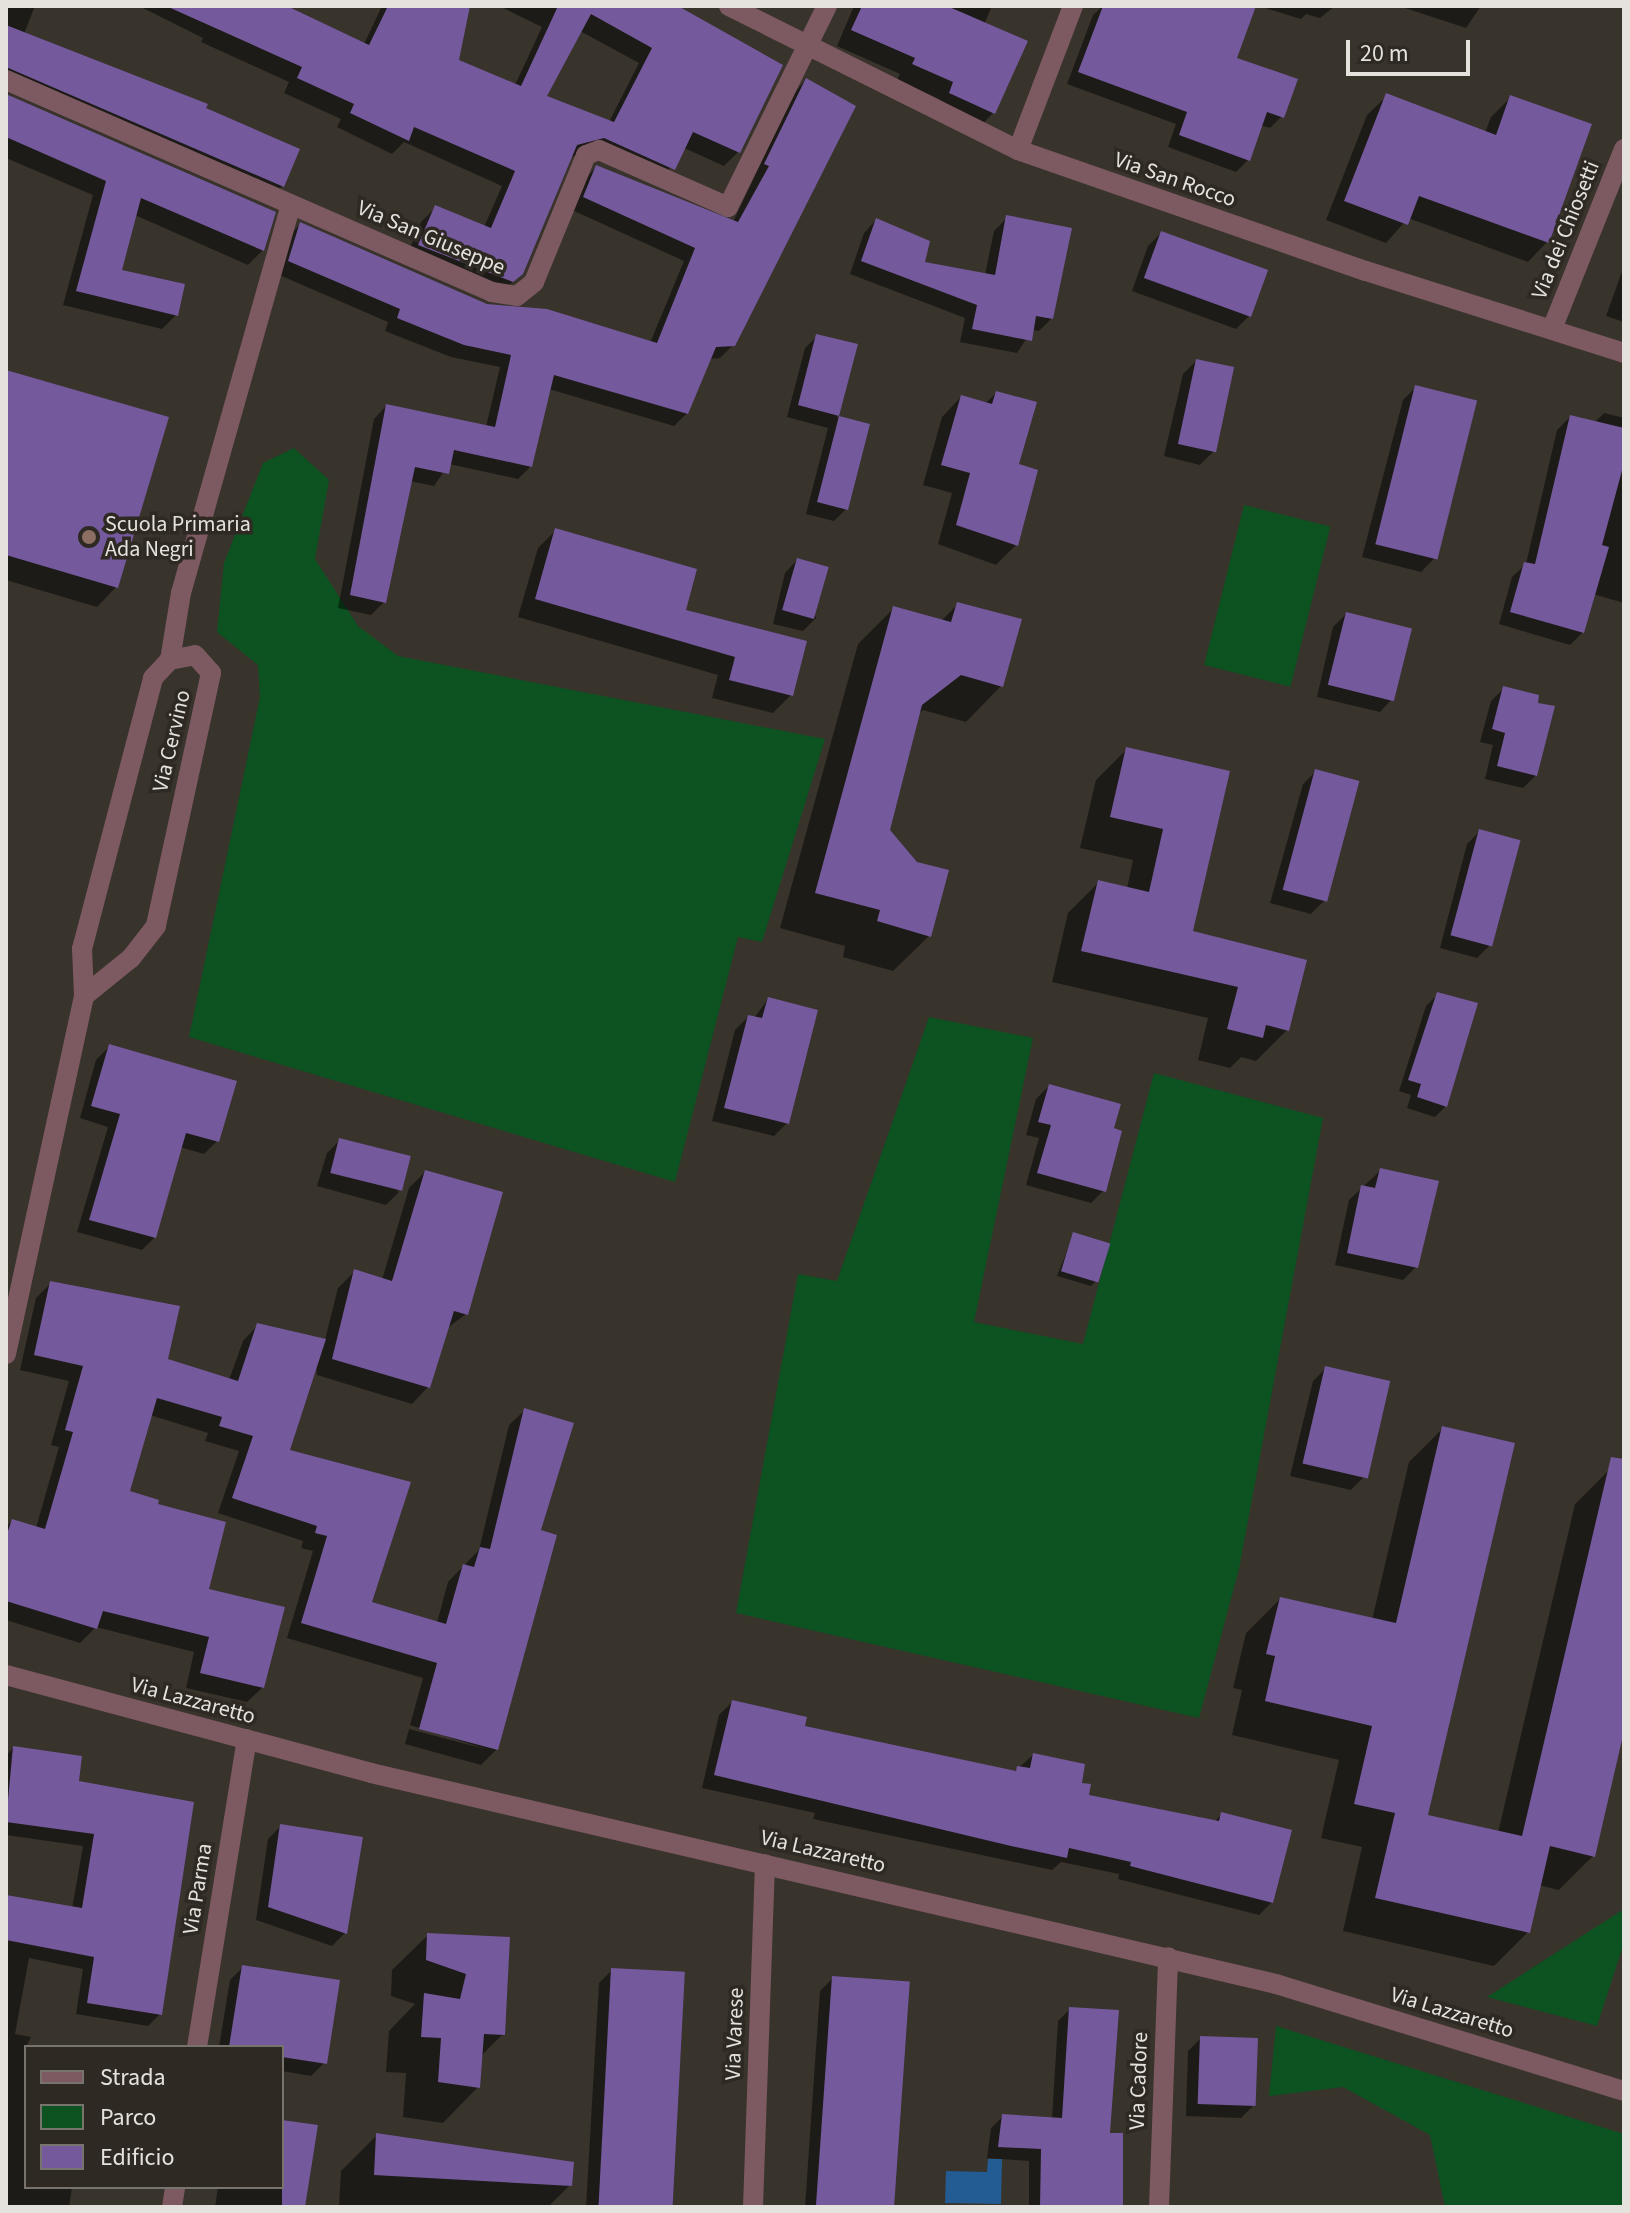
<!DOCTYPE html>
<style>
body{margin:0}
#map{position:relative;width:1630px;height:2213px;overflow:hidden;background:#38332b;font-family:"Source Sans 3",sans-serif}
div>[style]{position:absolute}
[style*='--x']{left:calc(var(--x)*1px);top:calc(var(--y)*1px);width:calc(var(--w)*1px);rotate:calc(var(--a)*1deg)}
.green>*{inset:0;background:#0d5221;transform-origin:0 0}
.water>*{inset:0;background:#235c93}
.shadow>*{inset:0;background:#0007}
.building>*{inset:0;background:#74599d;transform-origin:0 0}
.street>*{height:20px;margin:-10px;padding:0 10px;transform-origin:10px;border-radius:10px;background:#7d5962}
.dots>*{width:22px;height:22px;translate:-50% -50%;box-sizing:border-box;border:4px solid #2e2922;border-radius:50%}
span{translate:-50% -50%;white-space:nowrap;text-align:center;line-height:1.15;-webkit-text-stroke:7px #2e2922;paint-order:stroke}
.street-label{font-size:22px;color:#e5e2dd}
.poi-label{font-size:22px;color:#e5e2dd}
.left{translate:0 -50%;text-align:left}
.frame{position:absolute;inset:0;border:8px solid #e5e2dd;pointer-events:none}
.legend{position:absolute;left:24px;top:2045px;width:260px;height:144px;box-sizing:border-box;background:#2e2922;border:2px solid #77736d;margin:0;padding:10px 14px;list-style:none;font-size:24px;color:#e5e2dd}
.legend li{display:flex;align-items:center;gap:16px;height:40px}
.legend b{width:40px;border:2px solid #77736d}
.scale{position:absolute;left:1346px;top:40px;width:124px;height:36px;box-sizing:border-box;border:4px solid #e5e2dd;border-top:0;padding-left:10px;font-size:24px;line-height:28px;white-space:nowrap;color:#e5e2dd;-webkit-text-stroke:6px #2e2922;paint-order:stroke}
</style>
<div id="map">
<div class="green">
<i style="clip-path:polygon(294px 448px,329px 480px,315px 559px,358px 626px,398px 656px,825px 739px,762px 942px,738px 937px,675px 1182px,189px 1037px,260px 697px,258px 665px,217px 632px,224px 563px,263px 463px)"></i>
<i style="left:1244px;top:505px;width:89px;height:165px;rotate:14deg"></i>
<i style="clip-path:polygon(929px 1017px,1033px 1038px,974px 1322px,1083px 1344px,1154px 1073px,1323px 1118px,1239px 1569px,1199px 1718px,736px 1613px,798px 1274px,837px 1281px)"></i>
<i style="clip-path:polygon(1624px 1909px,1624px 1943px,1597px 2026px,1487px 1997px)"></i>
<i style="clip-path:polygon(1276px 2026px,1624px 2134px,1624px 2207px,1445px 2207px,1430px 2135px,1343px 2087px,1269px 2096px)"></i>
</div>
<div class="water">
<i style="clip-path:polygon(988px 2159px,1002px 2159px,1001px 2204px,945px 2203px,946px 2171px,987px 2172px)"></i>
</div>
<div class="shadow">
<i style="clip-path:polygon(6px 6px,35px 6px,24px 34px,203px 109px,282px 186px,268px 200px,6px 86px)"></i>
<i style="clip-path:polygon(evenodd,139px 6px,287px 6px,364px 44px,382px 6px,468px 6px,457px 61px,515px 85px,542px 27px,499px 6px,675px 6px,738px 152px,724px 166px,684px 148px,659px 183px,589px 152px,570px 157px,522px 273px,506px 288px,405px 260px,421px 222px,436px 207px,484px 227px,502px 186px,404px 142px,392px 154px,337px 127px,341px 119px,284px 93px,289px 82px,201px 42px,203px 38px,139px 6px,580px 31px,639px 63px,609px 122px,544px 97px,580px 31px)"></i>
<i style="clip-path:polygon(854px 6px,992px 6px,984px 25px,1025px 42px,993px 113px,977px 130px,934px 110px,939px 99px,897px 80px,900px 74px,837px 46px)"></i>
<i style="clip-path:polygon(1103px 6px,1254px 6px,1234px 59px,1282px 116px,1270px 128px,1260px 125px,1248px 160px,1236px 172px,1168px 147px,1176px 124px,1067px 84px,1093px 15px)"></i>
<i style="clip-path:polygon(1259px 6px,1335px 6px,1320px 18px,1306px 14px,1301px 19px)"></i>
<i style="clip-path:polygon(1399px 6px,1481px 6px,1466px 28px)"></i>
<i style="clip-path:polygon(806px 80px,733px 345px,720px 358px,709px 359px,687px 413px,674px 426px,549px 389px,531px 466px,518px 479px,449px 464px,434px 486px,410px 481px,384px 602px,371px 615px,338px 608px,374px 419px,386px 406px,486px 427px,500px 367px,451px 357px,385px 331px,388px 322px,277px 274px,287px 237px,300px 225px,486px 306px,650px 343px,684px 261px,572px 210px,584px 180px,596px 167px,733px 222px,794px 93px)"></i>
<i style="clip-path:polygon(6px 94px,263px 250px,248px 265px,135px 215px,119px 272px,176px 315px,162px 329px,63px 305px,93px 195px,6px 158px)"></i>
<i style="clip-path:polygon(1387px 96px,1485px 133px,1491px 117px,1511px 97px,1547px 242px,1528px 262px,1408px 218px,1386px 243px,1326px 220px,1367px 115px)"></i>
<i style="clip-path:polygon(1007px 218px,1052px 318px,1039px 331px,1032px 330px,1017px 353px,960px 342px,965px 318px,850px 274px,864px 233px,876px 220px,922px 263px,985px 275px,994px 231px)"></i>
<i style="clip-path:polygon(1161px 233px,1249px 316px,1236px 329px,1132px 291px,1148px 246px)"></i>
<i style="clip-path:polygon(1624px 266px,1624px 322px,1606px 316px)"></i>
<i style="clip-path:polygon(817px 336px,855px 346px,837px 418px,868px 425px,846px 509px,834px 521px,806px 514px,828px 428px,787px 417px,805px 348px)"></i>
<i style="clip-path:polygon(1196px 361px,1213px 452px,1200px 465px,1164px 456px,1183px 374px)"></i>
<i style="clip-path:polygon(6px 372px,116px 587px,97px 607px,6px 580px)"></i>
<i style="clip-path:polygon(1416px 387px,1434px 559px,1421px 572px,1362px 557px,1403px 400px)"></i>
<i style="clip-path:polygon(996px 393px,1017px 466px,1036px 471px,1016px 545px,996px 565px,938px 544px,952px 493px,923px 485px,942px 417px,961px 397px,985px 404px)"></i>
<i style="clip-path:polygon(1604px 413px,1624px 418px,1624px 603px,1593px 594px,1583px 632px,1570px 645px,1499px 624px,1512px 577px,1526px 564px,1557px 430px,1570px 417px,1594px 423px)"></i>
<i style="clip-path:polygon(556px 530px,683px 611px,791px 695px,773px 713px,712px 698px,718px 675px,518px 617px,538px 548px)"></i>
<i style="clip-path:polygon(797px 560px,816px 618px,803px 631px,773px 624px,785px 573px)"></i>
<i style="clip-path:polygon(958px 604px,1001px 686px,966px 722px,923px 710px,917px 715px,888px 831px,929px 936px,893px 971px,843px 957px,845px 946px,780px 928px,858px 644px,894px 608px,941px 621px)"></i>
<i style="clip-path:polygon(1346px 614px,1392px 699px,1380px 712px,1317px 697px,1333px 627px)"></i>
<i style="clip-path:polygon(1504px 688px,1535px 704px,1536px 775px,1523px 788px,1485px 779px,1493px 745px,1480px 742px,1491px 701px)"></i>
<i style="clip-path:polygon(1127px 749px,1228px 772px,1190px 932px,1287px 1030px,1256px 1061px,1241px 1057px,1230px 1068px,1198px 1060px,1208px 1018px,1052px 982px,1068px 913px,1099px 882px,1127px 889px,1133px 860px,1080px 848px,1096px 780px)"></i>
<i style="clip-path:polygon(1316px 771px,1324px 901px,1311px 914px,1270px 903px,1303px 784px)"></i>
<i style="clip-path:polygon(1480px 831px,1490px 945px,1477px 958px,1440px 948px,1467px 844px)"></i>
<i style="clip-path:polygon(1437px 995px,1446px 1106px,1435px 1117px,1407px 1108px,1411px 1095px,1399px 1091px,1426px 1006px)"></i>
<i style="clip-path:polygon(768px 999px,787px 1123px,774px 1136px,712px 1121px,735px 1030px,748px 1017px,754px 1018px)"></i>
<i style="clip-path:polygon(109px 1047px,217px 1141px,204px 1154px,180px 1147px,155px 1237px,142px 1250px,77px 1232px,108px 1127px,80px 1118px,96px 1060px)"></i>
<i style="clip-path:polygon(1049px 1086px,1104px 1190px,1091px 1203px,1026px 1185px,1039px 1138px,1026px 1135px,1036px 1099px)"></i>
<i style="clip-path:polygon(340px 1140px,399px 1192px,386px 1205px,317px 1186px,327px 1153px)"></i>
<i style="clip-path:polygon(1380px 1171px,1416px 1267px,1403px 1280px,1335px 1265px,1349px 1200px)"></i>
<i style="clip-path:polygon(425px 1172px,466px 1314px,446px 1329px,428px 1387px,412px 1404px,317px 1375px,316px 1363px,288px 1451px,369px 1603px,437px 1623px,448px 1582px,479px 1550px,509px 1425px,525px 1410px,539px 1532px,497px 1749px,481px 1765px,405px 1744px,409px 1729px,489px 1750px,410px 1725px,423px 1678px,287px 1638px,313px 1551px,301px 1548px,303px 1541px,218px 1513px,239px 1451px,205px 1441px,208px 1433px,150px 1415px,128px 1493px,207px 1590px,263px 1687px,247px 1702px,186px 1688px,194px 1652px,96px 1627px,80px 1643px,6px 1620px,6px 1527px,12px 1521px,36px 1528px,59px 1447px,51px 1445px,69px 1381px,20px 1370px,36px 1298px,51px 1283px,165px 1360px,229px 1380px,243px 1341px,258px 1325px,325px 1340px,338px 1288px,354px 1272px,382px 1280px,409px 1188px)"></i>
<i style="clip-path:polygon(1074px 1234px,1097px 1280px,1091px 1286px,1057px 1276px)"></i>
<i style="clip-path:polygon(1326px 1368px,1364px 1477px,1351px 1490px,1290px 1476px,1313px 1381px)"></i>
<i style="clip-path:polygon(1443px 1428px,1426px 1816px,1498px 1833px,1575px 1504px,1609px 1470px,1624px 1473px,1624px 1722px,1593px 1856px,1559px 1890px,1539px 1885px,1528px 1932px,1494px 1966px,1343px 1931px,1362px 1847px,1321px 1838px,1339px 1760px,1232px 1735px,1242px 1690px,1233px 1688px,1246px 1633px,1280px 1599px,1372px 1620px,1409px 1462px)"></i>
<i style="clip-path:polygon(732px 1702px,803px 1727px,1014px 1772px,1033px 1755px,1086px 1796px,1214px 1822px,1222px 1814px,1272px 1902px,1259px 1915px,1118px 1879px,1119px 1874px,1061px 1862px,1052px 1870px,813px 1819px,815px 1813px,702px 1788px,719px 1715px)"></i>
<i style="clip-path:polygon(13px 1748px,77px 1783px,160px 2014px,148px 2026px,76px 2014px,83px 1969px,29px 1958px,15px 2034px,31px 2037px,26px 2047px,26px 2187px,72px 2187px,69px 2207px,6px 2207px,6px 1897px,72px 1909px,83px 1846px,6px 1835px,6px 1756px)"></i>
<i style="clip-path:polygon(281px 1826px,345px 1933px,332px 1946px,256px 1920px,268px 1839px)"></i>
<i style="clip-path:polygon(428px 1935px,508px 1939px,503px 2034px,480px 2057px,478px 2087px,443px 2123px,403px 2117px,406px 2073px,386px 2072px,389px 2031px,415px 2004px,391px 1996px,392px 1970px)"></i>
<i style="clip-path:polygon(243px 1967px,324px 2063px,311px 2076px,282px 2071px,282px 2047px,219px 2047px,230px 1980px)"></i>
<i style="clip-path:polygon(612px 1970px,669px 2207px,586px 2207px,599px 1983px)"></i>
<i style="clip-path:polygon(833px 1978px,892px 2207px,805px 2207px,820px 1991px)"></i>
<i style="clip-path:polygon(1070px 2009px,1108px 2135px,1121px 2207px,1029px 2207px,1029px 2161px,987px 2158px,991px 2128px,1003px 2116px,1052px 2119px,1058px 2021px)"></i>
<i style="clip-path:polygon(1201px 2038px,1254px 2105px,1241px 2118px,1186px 2116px,1188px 2051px)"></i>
<i style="clip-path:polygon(282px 2122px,303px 2207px,215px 2207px,218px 2187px,282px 2187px)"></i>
<i style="clip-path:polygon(377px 2135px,570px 2185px,548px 2207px,339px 2207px,341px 2171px)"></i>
</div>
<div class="building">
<i style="clip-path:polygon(evenodd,166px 6px,287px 6px,369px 45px,388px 6px,470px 6px,459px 60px,521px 86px,558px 6px,678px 6px,783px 65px,740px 153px,693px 132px,675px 170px,604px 138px,577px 145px,523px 274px,513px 282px,418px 245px,435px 205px,491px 228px,515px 171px,414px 127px,409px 141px,350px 113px,354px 104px,297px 78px,302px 67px,166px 6px,591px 14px,652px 48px,614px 122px,547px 96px,591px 14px)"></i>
<i style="clip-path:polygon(862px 6px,947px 6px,1028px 41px,995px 114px,949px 93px,953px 82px,912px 64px,915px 58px,851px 30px)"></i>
<i style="clip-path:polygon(1103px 6px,1256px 6px,1237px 58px,1298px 79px,1284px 118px,1267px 112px,1250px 161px,1179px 135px,1187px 112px,1078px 72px)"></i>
<i style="clip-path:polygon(6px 25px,208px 104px,206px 108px,300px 149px,284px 187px,6px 67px)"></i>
<i style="clip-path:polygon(806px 78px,856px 106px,735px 346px,716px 347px,688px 414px,554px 375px,532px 467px,454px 450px,449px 474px,415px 467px,386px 603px,350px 595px,386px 404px,495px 427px,511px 355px,464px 345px,397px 318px,400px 309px,288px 261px,300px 222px,487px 304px,547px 309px,657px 343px,695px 248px,583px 197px,596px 165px,738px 222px,769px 166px,764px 164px)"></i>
<i style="clip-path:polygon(1386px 93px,1496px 135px,1510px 95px,1592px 124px,1549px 243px,1419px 196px,1408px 225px,1344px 201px)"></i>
<i style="clip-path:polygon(6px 94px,276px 212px,264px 251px,141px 198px,122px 270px,185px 284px,178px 316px,76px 291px,106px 181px,6px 137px)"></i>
<i style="clip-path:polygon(1006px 215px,1072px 228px,1053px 319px,1036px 316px,1032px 341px,972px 329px,977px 305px,861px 261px,876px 218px,930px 241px,925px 262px,995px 275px)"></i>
<i style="left:1161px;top:231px;width:114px;height:50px;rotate:20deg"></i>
<i style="clip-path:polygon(816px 334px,858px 344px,839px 416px,870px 424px,848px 510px,817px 502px,839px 416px,798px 405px)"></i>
<i style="left:1196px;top:359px;width:39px;height:87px;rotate:12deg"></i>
<i style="clip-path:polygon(6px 370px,169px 417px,118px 588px,6px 555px)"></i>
<i style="left:1415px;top:385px;width:64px;height:164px;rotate:14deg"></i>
<i style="clip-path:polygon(996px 391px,1037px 402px,1019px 464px,1038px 470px,1018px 546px,956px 525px,970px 473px,941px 465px,961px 395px,992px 404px)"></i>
<i style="clip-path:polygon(1570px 415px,1624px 428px,1624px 463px,1602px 545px,1609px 547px,1584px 633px,1510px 612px,1524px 562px,1535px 564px)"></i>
<i style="clip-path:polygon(555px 528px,697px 569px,686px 610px,807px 641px,793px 696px,729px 680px,735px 657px,535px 599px)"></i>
<i style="left:797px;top:558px;width:33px;height:54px;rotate:16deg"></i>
<i style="clip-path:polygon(957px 602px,1022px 619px,1003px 687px,961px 675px,922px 705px,890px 830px,917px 862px,949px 870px,931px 937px,877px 921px,880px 910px,815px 893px,893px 606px,951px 622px)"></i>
<i style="left:1346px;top:612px;width:68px;height:75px;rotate:14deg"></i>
<i style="clip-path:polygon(1503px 686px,1539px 695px,1538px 703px,1555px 706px,1537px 776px,1497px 766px,1505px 733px,1492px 729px)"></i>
<i style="clip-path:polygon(1126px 747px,1230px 771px,1193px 931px,1307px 960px,1289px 1031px,1266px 1025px,1263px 1038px,1227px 1029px,1238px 987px,1081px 951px,1098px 880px,1149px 892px,1163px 829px,1110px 817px)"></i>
<i style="left:1315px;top:769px;width:46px;height:125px;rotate:15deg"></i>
<i style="left:1479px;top:829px;width:43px;height:110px;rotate:15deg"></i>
<i style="clip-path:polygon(1437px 992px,1478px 1003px,1447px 1107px,1417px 1097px,1421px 1084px,1408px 1080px)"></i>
<i style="clip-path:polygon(768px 997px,818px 1010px,789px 1124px,724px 1108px,748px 1015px,762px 1018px)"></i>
<i style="clip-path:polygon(109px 1044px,237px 1081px,219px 1142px,186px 1133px,156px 1238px,89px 1220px,120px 1114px,91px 1106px)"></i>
<i style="clip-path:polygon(1049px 1084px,1121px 1104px,1114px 1128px,1122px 1131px,1106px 1192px,1037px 1173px,1051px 1125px,1038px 1122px)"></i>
<i style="left:339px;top:1138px;width:74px;height:36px;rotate:14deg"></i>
<i style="clip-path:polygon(1380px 1168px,1439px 1181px,1418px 1268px,1347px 1253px,1361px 1185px,1375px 1188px)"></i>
<i style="clip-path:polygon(425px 1170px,503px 1192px,468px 1315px,454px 1311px,430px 1388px,332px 1359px,354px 1269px,392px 1281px)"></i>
<i style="left:1073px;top:1232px;width:39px;height:41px;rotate:17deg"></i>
<i style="clip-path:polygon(50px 1281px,180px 1306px,168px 1359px,238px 1381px,257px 1323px,326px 1339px,290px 1450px,411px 1482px,372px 1602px,446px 1624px,463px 1564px,474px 1567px,480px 1547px,490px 1549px,524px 1408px,574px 1423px,541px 1530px,557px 1535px,498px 1750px,419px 1729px,437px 1663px,301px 1623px,327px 1536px,315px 1533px,317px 1526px,232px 1498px,253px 1436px,219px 1426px,222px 1417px,157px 1398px,130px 1491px,159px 1500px,158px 1504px,226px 1522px,209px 1589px,285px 1607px,264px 1688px,200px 1673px,209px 1637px,103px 1611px,97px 1629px,6px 1601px,6px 1537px,12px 1519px,45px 1529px,73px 1432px,65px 1430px,83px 1366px,34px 1355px)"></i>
<i style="left:1325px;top:1366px;width:67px;height:100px;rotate:13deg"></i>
<i style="clip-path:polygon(1442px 1426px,1515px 1443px,1428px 1815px,1522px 1836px,1611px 1457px,1624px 1459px,1624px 1731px,1595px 1857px,1550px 1846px,1530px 1933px,1375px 1898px,1395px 1813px,1354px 1804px,1372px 1726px,1265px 1701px,1275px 1656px,1266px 1654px,1280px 1597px,1396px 1623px)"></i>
<i style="clip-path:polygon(732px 1700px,807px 1717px,805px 1726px,1016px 1771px,1017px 1766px,1030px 1768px,1033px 1753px,1085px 1764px,1082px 1783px,1091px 1784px,1089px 1795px,1219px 1821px,1221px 1812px,1292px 1830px,1273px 1903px,1130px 1866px,1131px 1862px,1069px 1848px,1067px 1858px,1011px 1846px,714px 1775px)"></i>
<i style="clip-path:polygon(13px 1746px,82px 1756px,79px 1781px,194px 1802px,162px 2015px,87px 2003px,94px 1957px,6px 1940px,6px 1895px,82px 1908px,94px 1834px,6px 1822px)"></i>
<i style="clip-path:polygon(280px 1824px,363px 1837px,347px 1934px,268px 1907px)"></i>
<i style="clip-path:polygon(427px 1933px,510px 1937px,505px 2035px,484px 2034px,480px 2088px,438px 2082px,441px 2038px,421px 2037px,424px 1993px,460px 1999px,466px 1974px,426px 1960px)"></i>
<i style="clip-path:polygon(242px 1965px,340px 1980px,327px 2064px,282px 2057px,282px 2047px,229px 2047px)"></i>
<i style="left:611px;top:1968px;width:74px;height:239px;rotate:3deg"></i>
<i style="left:832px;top:1976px;width:78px;height:232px;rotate:4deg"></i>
<i style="clip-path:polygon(1069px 2007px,1119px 2010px,1110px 2133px,1123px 2133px,1123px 2207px,1040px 2207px,1041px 2149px,998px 2147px,1002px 2114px,1062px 2118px)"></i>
<i style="left:1200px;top:2036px;width:58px;height:68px;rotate:2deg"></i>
<i style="clip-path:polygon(282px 2120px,318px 2125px,305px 2207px,282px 2207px)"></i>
<i style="clip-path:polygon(376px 2133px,574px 2162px,572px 2186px,374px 2175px)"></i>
</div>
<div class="street">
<i style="--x:729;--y:6;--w:323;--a:26.5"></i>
<i style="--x:1018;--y:150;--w:368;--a:19.2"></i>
<i style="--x:1366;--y:271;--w:271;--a:17.6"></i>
<i style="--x:6;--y:80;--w:530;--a:23.57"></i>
<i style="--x:492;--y:292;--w:25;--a:9"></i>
<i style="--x:517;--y:296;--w:22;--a:-39"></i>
<i style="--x:534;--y:282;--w:137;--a:-67.7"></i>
<i style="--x:586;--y:155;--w:14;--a:-21"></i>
<i style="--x:599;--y:150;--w:141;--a:23.8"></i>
<i style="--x:728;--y:207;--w:224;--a:-63.8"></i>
<i style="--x:1018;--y:150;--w:154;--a:-69.1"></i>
<i style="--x:1552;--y:329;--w:194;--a:-68.2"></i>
<i style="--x:170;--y:660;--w:68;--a:-80.7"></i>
<i style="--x:181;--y:593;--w:403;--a:-74.2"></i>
<i style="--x:6;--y:1354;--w:366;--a:-77.7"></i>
<i style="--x:84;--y:996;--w:47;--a:-92.4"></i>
<i style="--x:82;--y:949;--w:280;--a:-75.3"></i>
<i style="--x:153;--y:678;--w:25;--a:-47"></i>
<i style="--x:170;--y:660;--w:25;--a:-11"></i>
<i style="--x:195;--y:655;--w:24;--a:48"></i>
<i style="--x:211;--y:673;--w:259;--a:102.3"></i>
<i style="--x:156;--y:926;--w:41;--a:128"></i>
<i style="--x:131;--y:958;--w:60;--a:141"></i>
<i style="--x:6;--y:1675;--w:378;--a:15"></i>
<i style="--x:371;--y:1773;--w:929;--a:13.12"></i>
<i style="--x:1276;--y:1984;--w:364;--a:17.1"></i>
<i style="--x:197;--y:2047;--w:312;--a:-80.8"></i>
<i style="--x:172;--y:2207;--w:20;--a:-81"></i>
<i style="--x:753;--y:2207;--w:343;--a:-88"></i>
<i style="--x:1159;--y:2207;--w:250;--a:-87.9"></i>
</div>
<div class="dots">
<i style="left:89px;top:537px;background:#8d6e63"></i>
</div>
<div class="street-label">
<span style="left:1175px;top:180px;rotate:19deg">Via San Rocco</span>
<span style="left:1566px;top:230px;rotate:-68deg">Via dei Chiosetti</span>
<span style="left:431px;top:238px;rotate:23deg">Via San Giuseppe</span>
<span style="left:172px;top:741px;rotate:-77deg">Via Cervino</span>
<span style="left:193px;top:1701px;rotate:15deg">Via Lazzaretto</span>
<span style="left:823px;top:1852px;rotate:13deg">Via Lazzaretto</span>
<span style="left:198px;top:1889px;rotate:-81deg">Via Parma</span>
<span style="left:1452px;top:2013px;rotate:17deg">Via Lazzaretto</span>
<span style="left:735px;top:2034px;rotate:-88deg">Via Varese</span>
<span style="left:1139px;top:2081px;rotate:-88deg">Via Cadore</span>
</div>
<div class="poi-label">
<span class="left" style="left:105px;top:537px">Scuola Primaria<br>Ada Negri</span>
</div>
<div class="frame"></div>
<ul class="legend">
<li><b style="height:10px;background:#7d5962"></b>Strada</li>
<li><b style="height:22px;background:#0d5221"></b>Parco</li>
<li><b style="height:22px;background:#74599d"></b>Edificio</li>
</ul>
<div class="scale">20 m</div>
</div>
